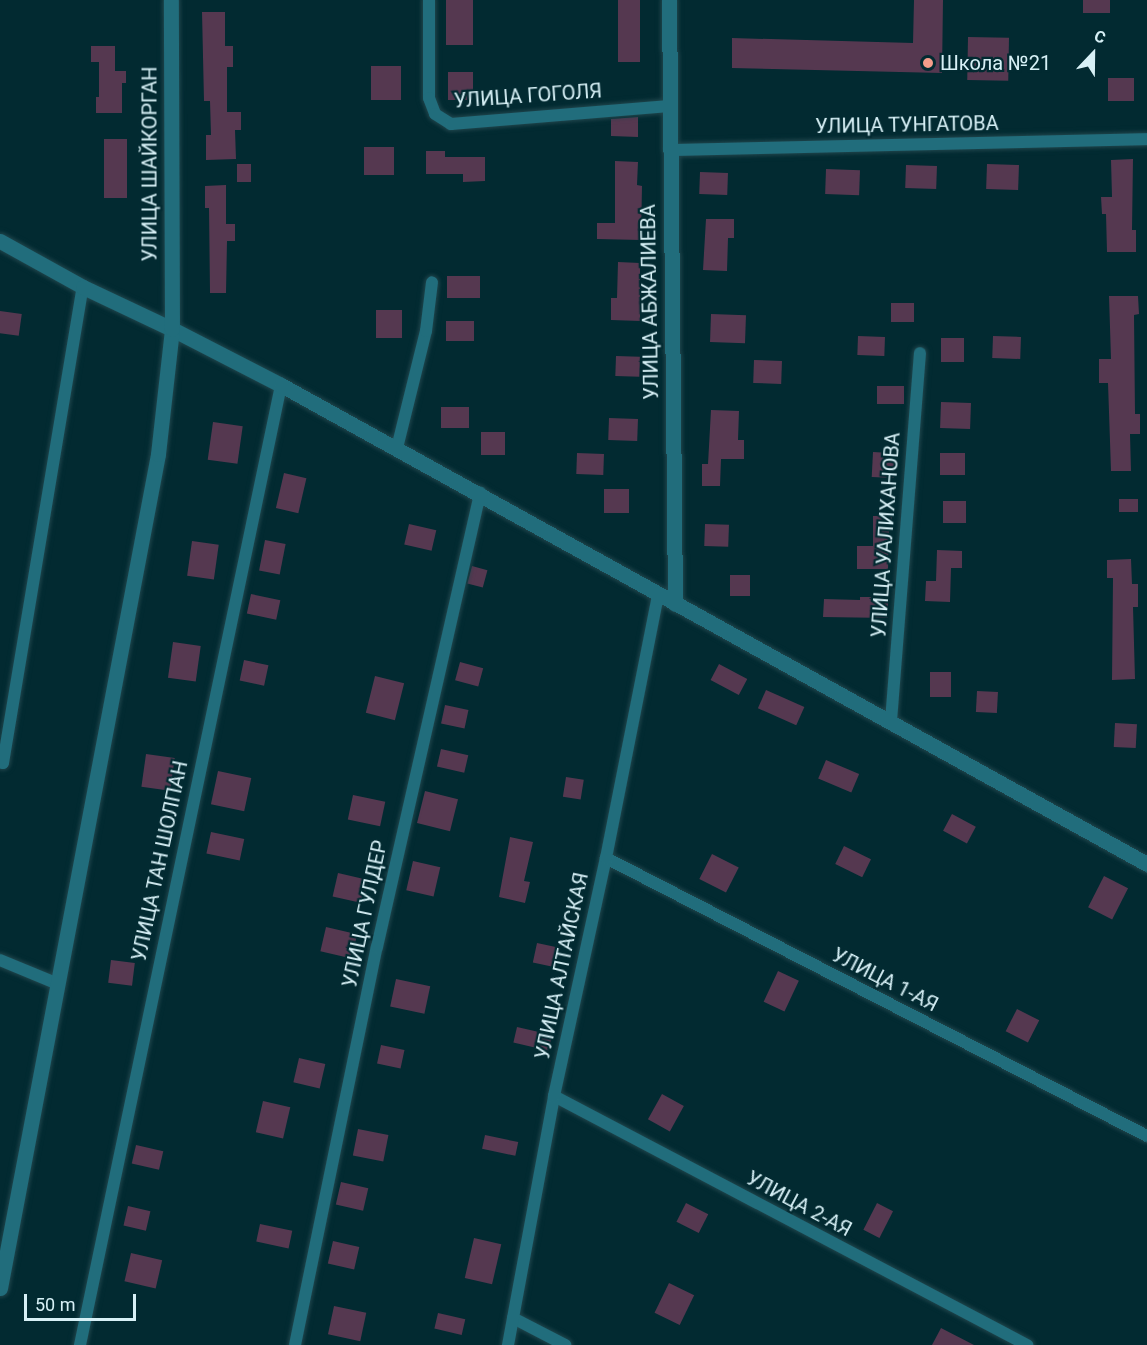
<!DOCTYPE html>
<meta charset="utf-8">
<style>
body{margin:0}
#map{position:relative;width:1147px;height:1345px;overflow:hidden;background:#022a31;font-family:Roboto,sans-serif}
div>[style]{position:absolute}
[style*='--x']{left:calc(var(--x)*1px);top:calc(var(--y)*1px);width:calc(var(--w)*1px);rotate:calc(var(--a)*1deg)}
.building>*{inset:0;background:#553850;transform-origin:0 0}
.roads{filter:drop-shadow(0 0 2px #20464d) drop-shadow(0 0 2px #20464d)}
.minor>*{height:12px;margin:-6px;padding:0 6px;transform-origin:6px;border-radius:6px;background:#216d7c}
.tertiary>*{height:15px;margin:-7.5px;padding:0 7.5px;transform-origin:7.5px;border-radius:7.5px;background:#216d7c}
.dots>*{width:16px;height:16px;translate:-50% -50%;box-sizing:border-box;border:3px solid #022a31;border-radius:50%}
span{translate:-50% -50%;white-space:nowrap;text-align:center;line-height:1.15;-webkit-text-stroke:4.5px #022a31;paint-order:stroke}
.poi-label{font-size:20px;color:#d7f0f6}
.left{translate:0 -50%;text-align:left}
.street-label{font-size:20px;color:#d7f0f6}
.north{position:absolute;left:1063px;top:24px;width:60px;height:60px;-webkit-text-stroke:4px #022a31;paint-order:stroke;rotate:22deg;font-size:16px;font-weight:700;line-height:24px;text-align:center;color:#d7f0f6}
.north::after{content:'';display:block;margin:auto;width:21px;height:27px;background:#d7f0f6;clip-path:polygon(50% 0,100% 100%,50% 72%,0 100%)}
.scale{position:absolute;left:24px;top:1294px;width:112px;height:27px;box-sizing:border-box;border:3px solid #d7f0f6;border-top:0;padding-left:8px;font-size:18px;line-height:21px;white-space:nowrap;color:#d7f0f6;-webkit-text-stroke:4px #022a31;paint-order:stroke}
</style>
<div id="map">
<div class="building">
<i style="left:446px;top:0;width:27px;height:45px"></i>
<i style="left:618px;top:0;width:22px;height:62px"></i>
<i style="clip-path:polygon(914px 0,943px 0,942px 73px,732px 68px,732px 38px,913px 43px)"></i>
<i style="left:1083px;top:0;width:27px;height:13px"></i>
<i style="clip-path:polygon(202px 12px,225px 12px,225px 46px,233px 46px,233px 67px,227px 67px,227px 112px,241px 112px,241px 130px,235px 130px,236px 159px,206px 160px,206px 135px,211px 135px,210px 101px,204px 101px)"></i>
<i style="left:968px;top:37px;width:41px;height:43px;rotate:1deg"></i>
<i style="clip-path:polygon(91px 46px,115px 46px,115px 71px,126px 71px,126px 83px,122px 83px,122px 113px,96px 113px,96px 97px,99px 97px,99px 62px,91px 62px)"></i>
<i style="left:371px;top:66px;width:30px;height:34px"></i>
<i style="left:448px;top:72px;width:25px;height:28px"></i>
<i style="left:1108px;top:78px;width:26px;height:23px"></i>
<i style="clip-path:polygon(638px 117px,638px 137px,611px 136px,611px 119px)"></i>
<i style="left:104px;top:139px;width:23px;height:59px"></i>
<i style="left:364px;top:147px;width:30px;height:28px"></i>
<i style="clip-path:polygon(426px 151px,445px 151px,445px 157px,485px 157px,485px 181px,463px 182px,463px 174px,426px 174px)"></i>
<i style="clip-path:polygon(1133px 159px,1132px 230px,1136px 230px,1136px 252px,1107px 252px,1106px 214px,1102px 214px,1101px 197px,1112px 197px,1111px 160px)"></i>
<i style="clip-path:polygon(615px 161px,638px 162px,637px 185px,642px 186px,641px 240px,597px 239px,597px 223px,615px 223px)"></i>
<i style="left:237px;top:164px;width:14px;height:18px"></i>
<i style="left:987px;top:164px;width:32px;height:25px;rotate:2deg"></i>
<i style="left:906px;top:165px;width:31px;height:23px;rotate:2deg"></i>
<i style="left:826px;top:169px;width:34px;height:25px;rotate:2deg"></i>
<i style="left:700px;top:172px;width:28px;height:22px;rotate:2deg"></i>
<i style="clip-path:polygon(226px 185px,226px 224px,235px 224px,235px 241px,227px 241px,226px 293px,210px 293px,209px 208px,205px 208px,205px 186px)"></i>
<i style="clip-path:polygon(706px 219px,734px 219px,734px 238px,728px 238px,727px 271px,703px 270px)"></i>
<i style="clip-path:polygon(618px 262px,640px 263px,640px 321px,611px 320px,611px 298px,617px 298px)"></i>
<i style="left:447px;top:276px;width:33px;height:22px"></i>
<i style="clip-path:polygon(1109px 296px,1138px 296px,1139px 314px,1134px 315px,1135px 414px,1140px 414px,1140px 434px,1130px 434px,1131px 471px,1111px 471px,1108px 383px,1099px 383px,1099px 359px,1111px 359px)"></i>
<i style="left:891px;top:303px;width:23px;height:19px"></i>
<i style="left:376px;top:310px;width:26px;height:28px"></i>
<i style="left:0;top:311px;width:22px;height:22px;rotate:8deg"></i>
<i style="left:711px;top:314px;width:35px;height:28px;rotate:2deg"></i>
<i style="left:446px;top:321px;width:28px;height:20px"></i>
<i style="left:858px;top:336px;width:27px;height:19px;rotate:2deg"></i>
<i style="left:993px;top:336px;width:28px;height:22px;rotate:2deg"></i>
<i style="left:941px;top:338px;width:23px;height:24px"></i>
<i style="left:616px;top:356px;width:24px;height:20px;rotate:2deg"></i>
<i style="left:754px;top:360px;width:28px;height:23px;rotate:2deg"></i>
<i style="left:877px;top:386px;width:27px;height:18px"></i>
<i style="left:941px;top:402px;width:30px;height:26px;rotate:2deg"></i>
<i style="left:441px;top:407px;width:28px;height:21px"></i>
<i style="clip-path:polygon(711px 410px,739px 411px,738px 440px,744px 440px,744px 459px,721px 459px,720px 486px,702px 486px,702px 464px,708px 464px)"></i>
<i style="left:609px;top:418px;width:29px;height:22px;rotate:2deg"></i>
<i style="left:213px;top:422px;width:30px;height:38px;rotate:8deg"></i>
<i style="left:481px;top:432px;width:24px;height:23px"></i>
<i style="left:873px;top:452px;width:22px;height:25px;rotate:3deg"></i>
<i style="left:577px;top:453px;width:27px;height:21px;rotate:2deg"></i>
<i style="left:940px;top:453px;width:25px;height:22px"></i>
<i style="left:284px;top:473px;width:23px;height:36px;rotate:13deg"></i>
<i style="left:604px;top:489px;width:25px;height:24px"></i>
<i style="left:1119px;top:499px;width:19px;height:13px"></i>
<i style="left:943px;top:501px;width:23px;height:22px"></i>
<i style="clip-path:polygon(873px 516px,892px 516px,892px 531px,889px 531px,888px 569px,857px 569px,857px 546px,873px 546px)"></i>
<i style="left:409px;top:524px;width:28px;height:21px;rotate:13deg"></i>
<i style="left:705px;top:524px;width:24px;height:22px;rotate:2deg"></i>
<i style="left:265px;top:540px;width:21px;height:31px;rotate:11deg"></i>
<i style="left:192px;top:541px;width:27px;height:35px;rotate:8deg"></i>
<i style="clip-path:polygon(937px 550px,962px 551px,962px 568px,951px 568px,950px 602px,925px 601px,926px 581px,936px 581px)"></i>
<i style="clip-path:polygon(1131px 559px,1132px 584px,1138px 584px,1138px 607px,1133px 607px,1135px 679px,1112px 680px,1113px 578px,1107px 578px,1107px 560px)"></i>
<i style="left:472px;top:566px;width:16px;height:18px;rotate:15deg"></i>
<i style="left:730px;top:575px;width:20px;height:21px"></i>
<i style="left:251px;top:594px;width:30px;height:20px;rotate:12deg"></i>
<i style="clip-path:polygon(860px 597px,888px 597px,888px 618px,823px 617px,824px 599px,860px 600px)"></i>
<i style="left:173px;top:642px;width:28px;height:36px;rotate:8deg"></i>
<i style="left:244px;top:660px;width:25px;height:21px;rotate:12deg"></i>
<i style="left:460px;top:662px;width:24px;height:19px;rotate:15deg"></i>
<i style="left:719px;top:664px;width:32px;height:18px;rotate:28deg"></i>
<i style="left:930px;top:672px;width:21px;height:25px"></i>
<i style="left:375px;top:676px;width:30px;height:38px;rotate:14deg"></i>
<i style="left:766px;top:690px;width:42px;height:20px;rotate:24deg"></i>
<i style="left:977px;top:691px;width:21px;height:21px;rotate:3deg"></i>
<i style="left:445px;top:705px;width:24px;height:19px;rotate:12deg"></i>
<i style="left:1115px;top:723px;width:22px;height:24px;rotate:3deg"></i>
<i style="left:441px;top:749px;width:28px;height:18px;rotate:13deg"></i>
<i style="left:146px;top:754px;width:29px;height:33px;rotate:8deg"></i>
<i style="left:826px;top:760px;width:36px;height:20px;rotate:23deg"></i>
<i style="left:218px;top:771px;width:34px;height:34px;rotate:12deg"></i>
<i style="left:566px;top:777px;width:18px;height:20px;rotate:9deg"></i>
<i style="left:425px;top:791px;width:34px;height:33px;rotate:14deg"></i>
<i style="left:353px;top:795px;width:33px;height:25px;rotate:12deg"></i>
<i style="left:952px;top:814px;width:27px;height:19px;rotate:28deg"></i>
<i style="left:211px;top:832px;width:34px;height:22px;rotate:12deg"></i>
<i style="clip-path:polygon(510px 837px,533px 842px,524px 881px,530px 882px,525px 903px,499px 897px)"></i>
<i style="left:844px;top:846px;width:30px;height:20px;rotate:26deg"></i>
<i style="left:712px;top:854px;width:30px;height:28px;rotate:27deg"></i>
<i style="left:413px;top:861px;width:28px;height:30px;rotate:13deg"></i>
<i style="left:338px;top:873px;width:31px;height:24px;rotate:13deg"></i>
<i style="left:1104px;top:876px;width:27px;height:35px;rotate:27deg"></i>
<i style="left:326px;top:927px;width:32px;height:25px;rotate:13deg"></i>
<i style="left:537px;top:943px;width:24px;height:20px;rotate:12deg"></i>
<i style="left:111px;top:960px;width:24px;height:23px;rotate:7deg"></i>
<i style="left:778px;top:971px;width:23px;height:34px;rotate:25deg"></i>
<i style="left:396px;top:979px;width:35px;height:28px;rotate:12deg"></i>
<i style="left:1017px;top:1009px;width:25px;height:25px;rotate:27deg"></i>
<i style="left:517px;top:1027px;width:36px;height:16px;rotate:13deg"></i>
<i style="left:381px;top:1045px;width:24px;height:19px;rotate:12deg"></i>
<i style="left:299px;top:1058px;width:27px;height:25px;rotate:13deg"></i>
<i style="left:662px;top:1094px;width:25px;height:29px;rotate:29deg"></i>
<i style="left:263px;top:1101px;width:28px;height:32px;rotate:13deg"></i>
<i style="left:358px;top:1129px;width:31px;height:27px;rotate:11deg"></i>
<i style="left:485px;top:1135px;width:34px;height:14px;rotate:12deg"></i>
<i style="left:136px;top:1145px;width:28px;height:19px;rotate:13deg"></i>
<i style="left:341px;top:1182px;width:28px;height:23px;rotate:13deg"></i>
<i style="left:686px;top:1203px;width:25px;height:21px;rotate:27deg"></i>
<i style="left:877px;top:1203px;width:18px;height:30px;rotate:27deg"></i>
<i style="left:128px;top:1206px;width:23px;height:20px;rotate:13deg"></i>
<i style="left:260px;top:1224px;width:33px;height:18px;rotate:12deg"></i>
<i style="left:474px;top:1238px;width:28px;height:41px;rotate:13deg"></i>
<i style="left:333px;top:1241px;width:27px;height:23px;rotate:13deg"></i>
<i style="left:131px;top:1253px;width:32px;height:29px;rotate:13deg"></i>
<i style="left:669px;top:1283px;width:28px;height:33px;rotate:26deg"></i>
<i style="left:334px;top:1306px;width:33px;height:29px;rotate:12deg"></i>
<i style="left:438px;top:1313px;width:28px;height:16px;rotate:13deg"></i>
<i style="clip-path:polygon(941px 1328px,974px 1345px,932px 1345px)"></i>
</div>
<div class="roads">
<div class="minor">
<i style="--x:429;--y:0;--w:98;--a:90"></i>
<i style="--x:429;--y:98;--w:17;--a:69"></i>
<i style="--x:435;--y:114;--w:19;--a:32"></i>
<i style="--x:451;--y:124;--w:219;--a:-4.7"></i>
<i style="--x:669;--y:150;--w:478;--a:-1.3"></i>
<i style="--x:397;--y:448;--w:121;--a:-76.1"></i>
<i style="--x:426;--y:331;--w:49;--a:-83"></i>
<i style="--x:891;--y:721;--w:369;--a:-85.5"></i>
<i style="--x:0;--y:762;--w:3;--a:18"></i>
<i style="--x:3;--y:763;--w:483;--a:-80.5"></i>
<i style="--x:606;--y:858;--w:608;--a:27.2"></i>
<i style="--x:0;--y:960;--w:63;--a:22.5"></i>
<i style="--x:554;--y:1096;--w:535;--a:27.76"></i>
<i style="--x:513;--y:1318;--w:59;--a:27.4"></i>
<i style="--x:80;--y:1345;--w:981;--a:-78.17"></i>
<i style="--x:295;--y:1345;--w:406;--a:-78.4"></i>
<i style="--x:377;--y:947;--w:466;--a:-77.2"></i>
<i style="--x:508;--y:1345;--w:253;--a:-79.5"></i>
<i style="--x:554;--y:1096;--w:244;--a:-77.7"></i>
<i style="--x:606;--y:858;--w:267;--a:-78.8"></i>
</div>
<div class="tertiary">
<i style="--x:669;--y:0;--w:604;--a:89.43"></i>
<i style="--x:0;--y:241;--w:95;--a:29"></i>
<i style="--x:83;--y:287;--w:98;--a:25.3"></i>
<i style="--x:172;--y:329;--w:123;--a:27.2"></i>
<i style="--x:281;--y:385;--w:990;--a:28.95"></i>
<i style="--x:0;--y:1288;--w:849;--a:-79.27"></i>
<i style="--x:158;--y:454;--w:126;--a:-83.6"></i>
<i style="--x:172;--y:329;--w:329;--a:-90.2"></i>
</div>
</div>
<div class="dots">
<i style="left:928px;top:63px;background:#f49d8b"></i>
</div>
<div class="poi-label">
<span class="left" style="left:940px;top:63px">Школа №21</span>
</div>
<div class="street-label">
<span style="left:528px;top:96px;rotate:-4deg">УЛИЦА ГОГОЛЯ</span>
<span style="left:907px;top:125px;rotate:-1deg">УЛИЦА ТУНГАТОВА</span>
<span style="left:150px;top:164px;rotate:-90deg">УЛИЦА ШАЙКОРГАН</span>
<span style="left:650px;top:302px;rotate:-91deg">УЛИЦА АБЖАЛИЕВА</span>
<span style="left:886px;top:535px;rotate:-86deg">УЛИЦА УАЛИХАНОВА</span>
<span style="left:160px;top:861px;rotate:-78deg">УЛИЦА ТАН ШОЛПАН</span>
<span style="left:365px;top:914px;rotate:-78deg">УЛИЦА ГУЛДЕР</span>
<span style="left:562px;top:966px;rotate:-78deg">УЛИЦА АЛТАЙСКАЯ</span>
<span style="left:885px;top:980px;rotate:27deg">УЛИЦА 1-АЯ</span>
<span style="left:799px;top:1204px;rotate:28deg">УЛИЦА 2-АЯ</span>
</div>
<div class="north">С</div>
<div class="scale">50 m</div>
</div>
